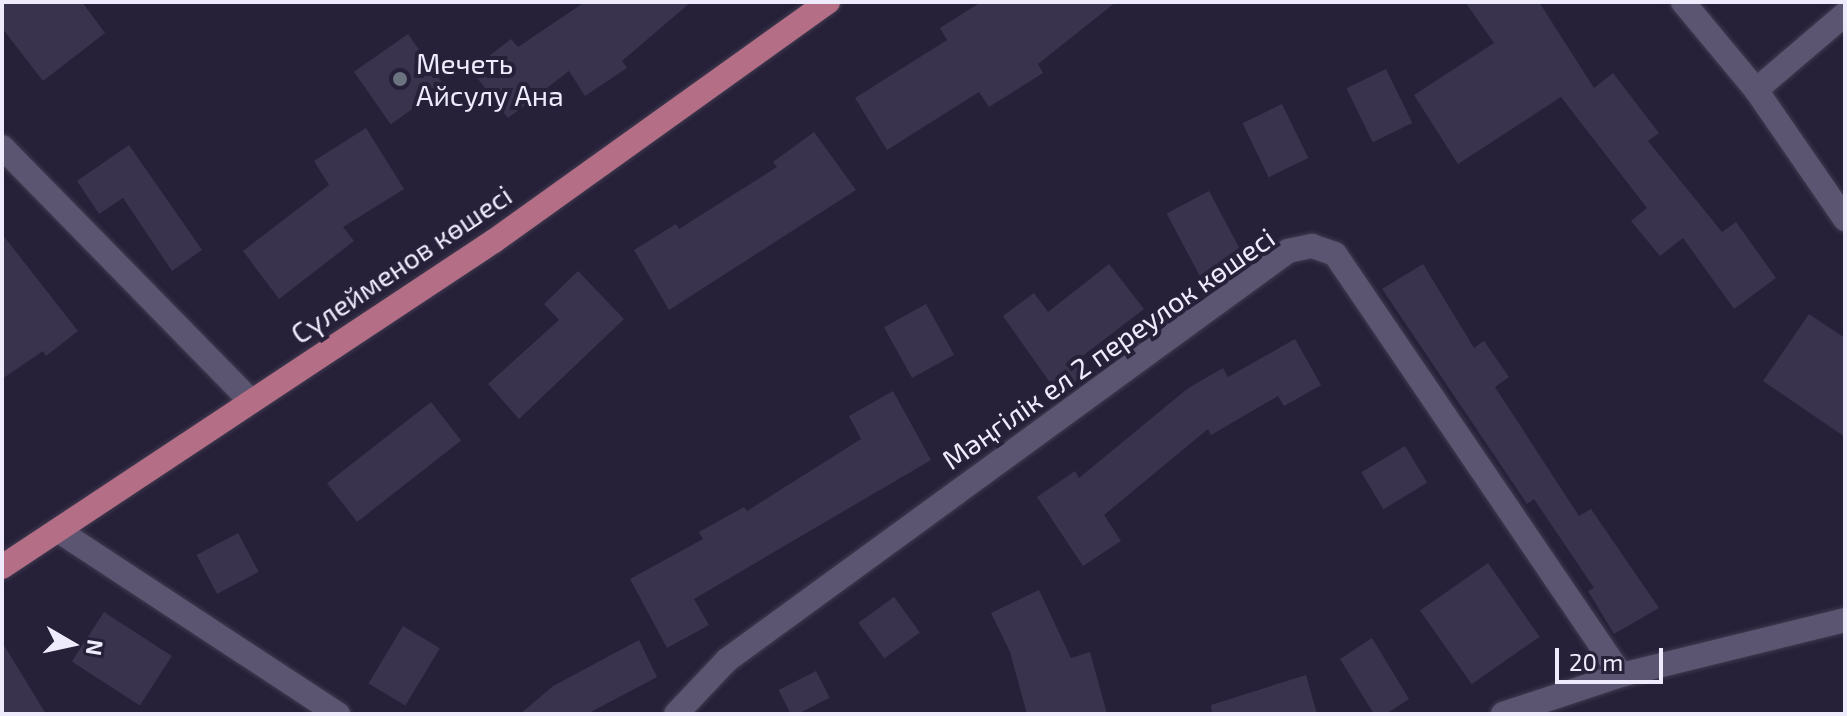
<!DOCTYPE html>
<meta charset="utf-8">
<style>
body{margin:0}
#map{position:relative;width:1847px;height:716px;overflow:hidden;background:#262039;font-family:"Exo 2",sans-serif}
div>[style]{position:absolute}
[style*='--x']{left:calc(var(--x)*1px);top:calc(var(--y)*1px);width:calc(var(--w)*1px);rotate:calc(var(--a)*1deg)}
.building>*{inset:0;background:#3a334e;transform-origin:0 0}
.roads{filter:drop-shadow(0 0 2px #413b50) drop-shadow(0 0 2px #413b50)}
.minor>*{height:24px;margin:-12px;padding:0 12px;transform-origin:12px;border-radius:12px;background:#5b5572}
.major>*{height:24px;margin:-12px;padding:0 12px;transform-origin:12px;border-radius:12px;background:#b46f87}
.dots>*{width:22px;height:22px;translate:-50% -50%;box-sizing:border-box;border:4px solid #262039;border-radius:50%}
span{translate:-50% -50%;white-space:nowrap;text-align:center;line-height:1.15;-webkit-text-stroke:8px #262039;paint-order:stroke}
.poi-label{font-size:28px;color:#eeebfc}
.left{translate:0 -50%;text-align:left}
.street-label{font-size:28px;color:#eeebfc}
.frame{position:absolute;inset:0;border:4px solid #eeebfc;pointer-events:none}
.north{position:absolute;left:32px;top:604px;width:80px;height:80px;-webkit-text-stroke:6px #262039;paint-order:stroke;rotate:99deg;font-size:22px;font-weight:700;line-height:32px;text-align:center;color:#eeebfc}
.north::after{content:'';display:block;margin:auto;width:28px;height:36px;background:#eeebfc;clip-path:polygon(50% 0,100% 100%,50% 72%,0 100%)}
.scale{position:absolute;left:1555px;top:648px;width:108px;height:36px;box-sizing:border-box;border:4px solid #eeebfc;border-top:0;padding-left:10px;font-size:24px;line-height:28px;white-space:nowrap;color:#eeebfc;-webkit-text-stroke:6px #262039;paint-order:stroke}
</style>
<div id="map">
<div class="building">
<i style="clip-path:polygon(2px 2px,82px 2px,105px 33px,43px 81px,2px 28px)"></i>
<i style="clip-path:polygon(585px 2px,691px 2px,622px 61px,627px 68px,585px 96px,569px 71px,508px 118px,471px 70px,511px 39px,518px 47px)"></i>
<i style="clip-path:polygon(981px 2px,1116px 2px,1038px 64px,1043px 73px,989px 107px,979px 92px,887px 150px,855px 98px,947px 40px,940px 28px)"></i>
<i style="clip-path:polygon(1465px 2px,1539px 2px,1594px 88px,1613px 73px,1659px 133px,1648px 141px,1722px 232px,1736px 222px,1776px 278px,1734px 309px,1683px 238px,1660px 256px,1631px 221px,1647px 208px,1561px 97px,1458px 164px,1414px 95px,1494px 43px)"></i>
<i style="left:408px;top:34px;width:64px;height:66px;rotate:55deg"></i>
<i style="left:1386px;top:69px;width:60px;height:44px;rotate:64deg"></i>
<i style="left:1282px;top:104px;width:60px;height:44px;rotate:64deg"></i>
<i style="clip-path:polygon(366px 128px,404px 189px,343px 227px,354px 241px,279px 299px,243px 251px,329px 185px,314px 161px)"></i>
<i style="clip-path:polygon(814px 132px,856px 190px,669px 310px,634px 250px,676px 224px,679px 229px,777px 167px,773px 162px)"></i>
<i style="clip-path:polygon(129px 145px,202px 250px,172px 271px,123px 198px,99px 214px,77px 181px)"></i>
<i style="left:1209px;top:191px;width:81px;height:48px;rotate:62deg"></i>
<i style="clip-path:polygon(2px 234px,78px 331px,46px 356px,43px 351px,2px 379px)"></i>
<i style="clip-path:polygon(1109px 264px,1144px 309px,1080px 358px,1090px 371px,1058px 394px,1003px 316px,1034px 293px,1048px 312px)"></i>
<i style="clip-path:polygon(1423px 264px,1474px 348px,1484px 341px,1509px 377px,1495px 387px,1579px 516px,1591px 509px,1659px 608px,1614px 634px,1588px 591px,1594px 588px,1534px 499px,1527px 504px,1382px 289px)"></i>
<i style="clip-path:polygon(578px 271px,624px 319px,519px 419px,488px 384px,559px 320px,544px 304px)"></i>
<i style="left:926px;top:304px;width:58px;height:48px;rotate:61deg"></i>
<i style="clip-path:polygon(1809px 314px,1845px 338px,1845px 437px,1763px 381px)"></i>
<i style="clip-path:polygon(1295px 339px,1321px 385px,1284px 406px,1278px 396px,1211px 435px,1208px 429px,1104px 515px,1121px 541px,1083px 566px,1037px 497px,1075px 471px,1079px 478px,1187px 389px,1223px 368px,1228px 377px)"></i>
<i style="clip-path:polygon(893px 391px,931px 460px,694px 599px,709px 625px,667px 648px,630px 579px,703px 539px,699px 532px,744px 507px,747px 511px,861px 439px,849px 416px)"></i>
<i style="left:431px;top:402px;width:49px;height:132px;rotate:52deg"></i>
<i style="left:1405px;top:446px;width:43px;height:51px;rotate:59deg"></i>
<i style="left:238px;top:533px;width:44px;height:47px;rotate:62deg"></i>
<i style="left:1488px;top:563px;width:90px;height:83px;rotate:55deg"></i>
<i style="clip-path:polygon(1039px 590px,1071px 658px,1090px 652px,1107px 714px,1027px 714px,1010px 652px,991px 613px)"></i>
<i style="left:894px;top:597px;width:44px;height:44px;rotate:54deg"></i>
<i style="left:104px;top:612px;width:81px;height:59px;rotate:33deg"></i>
<i style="left:403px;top:626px;width:43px;height:67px;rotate:31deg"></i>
<i style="clip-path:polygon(1372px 638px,1409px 699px,1386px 714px,1374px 714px,1340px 659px)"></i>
<i style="clip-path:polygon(639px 640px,657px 677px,587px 714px,520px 714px,553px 686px)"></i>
<i style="clip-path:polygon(2px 642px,46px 714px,2px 714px)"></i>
<i style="left:816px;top:671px;width:30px;height:42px;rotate:63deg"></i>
<i style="clip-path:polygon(1306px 675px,1317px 714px,1212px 714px,1211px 705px)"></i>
</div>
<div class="roads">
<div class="minor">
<i style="--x:1683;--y:2;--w:114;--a:50.3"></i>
<i style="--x:1756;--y:90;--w:157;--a:55.4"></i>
<i style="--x:1756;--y:90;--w:117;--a:-40.5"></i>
<i style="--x:2;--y:147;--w:354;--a:45.6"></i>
<i style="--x:59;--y:531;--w:334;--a:33.3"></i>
<i style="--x:676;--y:714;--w:74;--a:-46.6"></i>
<i style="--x:727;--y:660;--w:694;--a:-36.09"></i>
<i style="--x:1288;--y:251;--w:25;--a:-12"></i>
<i style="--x:1312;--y:246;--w:24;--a:19"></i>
<i style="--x:1335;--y:254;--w:509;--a:55.81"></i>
<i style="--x:1503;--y:714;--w:124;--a:-18.3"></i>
<i style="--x:1621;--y:675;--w:231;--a:-13.8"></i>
</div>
<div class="major">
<i style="--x:2;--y:567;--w:590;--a:-33.53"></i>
<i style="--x:494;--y:241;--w:411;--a:-35.6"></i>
</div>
</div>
<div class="dots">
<i style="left:400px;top:79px;background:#6b7280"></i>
</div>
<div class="poi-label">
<span class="left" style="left:416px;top:79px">Мечеть<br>Айсулу Ана</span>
</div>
<div class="street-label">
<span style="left:401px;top:264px;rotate:-34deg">Сүлейменов көшесі</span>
<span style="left:1108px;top:348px;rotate:-35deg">Мәңгілік ел 2 переулок көшесі</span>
</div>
<div class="frame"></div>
<div class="north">N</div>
<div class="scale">20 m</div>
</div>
